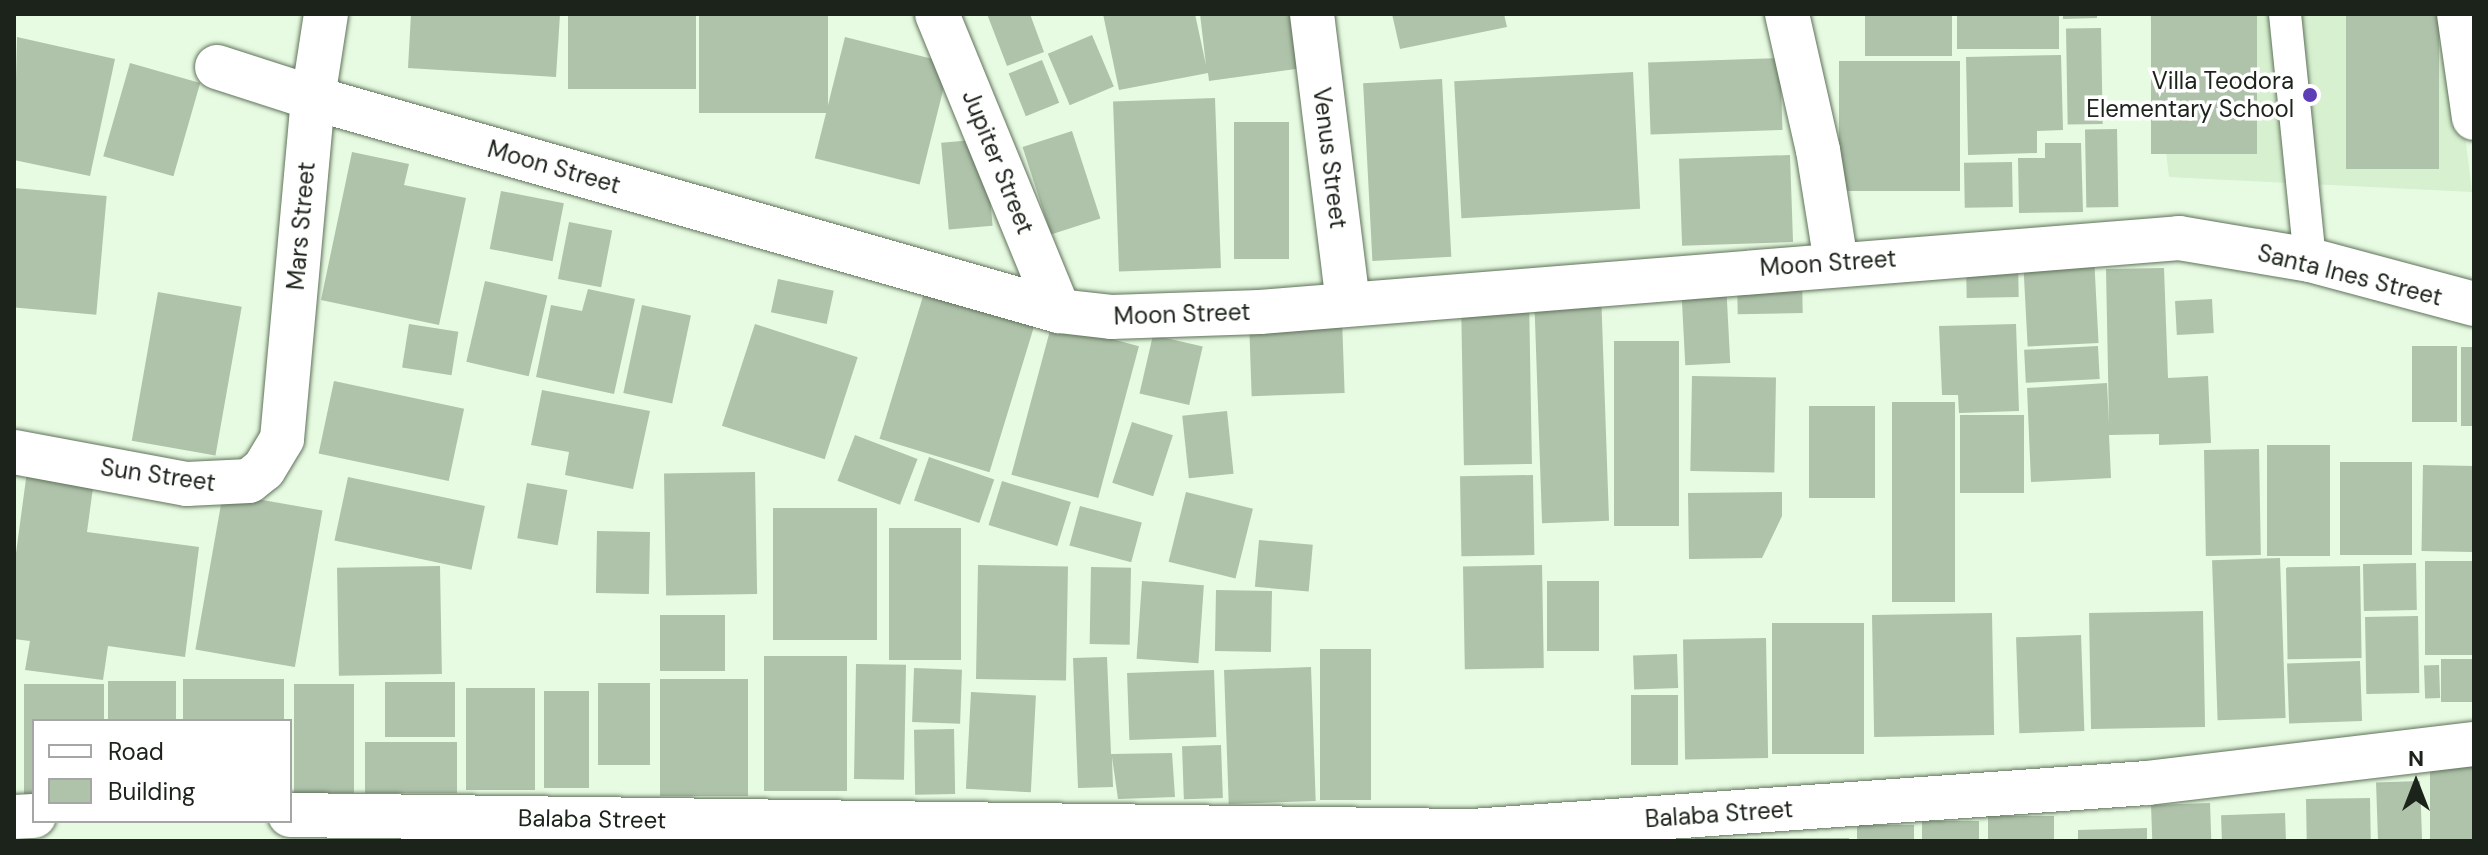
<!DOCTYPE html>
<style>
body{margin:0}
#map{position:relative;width:2488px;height:855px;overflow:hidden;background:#e7fbe2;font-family:"DM Sans",sans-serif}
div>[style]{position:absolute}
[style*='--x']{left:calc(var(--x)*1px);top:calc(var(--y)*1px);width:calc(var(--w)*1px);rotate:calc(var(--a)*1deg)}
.built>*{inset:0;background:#d7f0d0}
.building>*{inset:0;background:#afc2aa;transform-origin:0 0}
.roads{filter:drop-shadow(0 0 2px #60725b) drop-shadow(0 0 2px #60725b)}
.service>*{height:32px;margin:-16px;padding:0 16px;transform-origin:16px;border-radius:16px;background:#fff}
.minor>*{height:44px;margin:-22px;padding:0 22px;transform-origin:22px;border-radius:22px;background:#fff}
.tertiary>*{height:44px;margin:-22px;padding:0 22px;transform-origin:22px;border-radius:22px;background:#fff}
.dots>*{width:22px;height:22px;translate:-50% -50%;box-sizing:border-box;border:4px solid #fff;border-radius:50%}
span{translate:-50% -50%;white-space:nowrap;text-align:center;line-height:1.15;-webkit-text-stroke:7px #fff;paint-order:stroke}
.poi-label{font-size:24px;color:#1c231a}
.right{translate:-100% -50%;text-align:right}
.street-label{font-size:24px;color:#1c231a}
.frame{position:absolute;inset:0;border:16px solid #1c231a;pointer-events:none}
.legend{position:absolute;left:32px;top:719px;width:260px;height:104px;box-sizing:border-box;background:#fff;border:2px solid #a4a7a3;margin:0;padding:10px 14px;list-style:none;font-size:24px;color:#1c231a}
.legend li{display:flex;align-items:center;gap:16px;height:40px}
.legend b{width:40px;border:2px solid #a4a7a3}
.north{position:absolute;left:2376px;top:743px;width:80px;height:80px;-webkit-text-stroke:6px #fff;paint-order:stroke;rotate:0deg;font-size:22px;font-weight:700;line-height:32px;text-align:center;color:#1c231a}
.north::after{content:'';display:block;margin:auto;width:28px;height:36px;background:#1c231a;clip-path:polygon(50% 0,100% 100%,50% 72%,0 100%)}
</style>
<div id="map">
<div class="built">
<i style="clip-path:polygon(2150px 14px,2450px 14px,2472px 192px,2169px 177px)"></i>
</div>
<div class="building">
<i style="clip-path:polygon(411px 14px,560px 14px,556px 77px,408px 68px)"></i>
<i style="left:568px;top:14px;width:128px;height:75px"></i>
<i style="left:699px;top:14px;width:129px;height:99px"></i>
<i style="clip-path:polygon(987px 14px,1030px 14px,1044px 52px,1007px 66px)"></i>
<i style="clip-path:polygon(1103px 14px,1195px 14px,1206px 65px,1200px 14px,1295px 14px,1303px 68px,1209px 81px,1208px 73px,1119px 90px)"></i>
<i style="clip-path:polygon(1392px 14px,1504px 14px,1507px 27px,1400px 49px)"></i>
<i style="left:1865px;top:14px;width:87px;height:42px"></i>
<i style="left:1957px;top:14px;width:102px;height:35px"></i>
<i style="clip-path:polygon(2063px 14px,2097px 14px,2097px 18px,2063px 19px)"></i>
<i style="left:2151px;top:14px;width:106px;height:140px"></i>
<i style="left:2346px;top:14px;width:93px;height:155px"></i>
<i style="left:2101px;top:28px;width:96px;height:35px;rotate:89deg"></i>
<i style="left:1092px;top:35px;width:56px;height:48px;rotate:67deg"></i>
<i style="clip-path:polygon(17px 37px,115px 59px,90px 176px,14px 160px)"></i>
<i style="left:845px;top:37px;width:108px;height:125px;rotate:14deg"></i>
<i style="clip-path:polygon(2061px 55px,2063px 130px,2037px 131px,2037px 153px,1968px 155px,1966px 57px)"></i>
<i style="left:1780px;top:58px;width:72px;height:132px;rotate:88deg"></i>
<i style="left:1042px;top:60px;width:46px;height:36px;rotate:68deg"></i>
<i style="left:1960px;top:61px;width:130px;height:121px;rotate:90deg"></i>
<i style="left:130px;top:63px;width:73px;height:97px;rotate:16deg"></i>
<i style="left:1633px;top:72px;width:137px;height:179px;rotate:87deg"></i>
<i style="left:1442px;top:79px;width:178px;height:79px;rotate:87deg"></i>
<i style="left:1215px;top:98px;width:170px;height:102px;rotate:88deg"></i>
<i style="left:1234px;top:122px;width:55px;height:137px"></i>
<i style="left:2117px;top:129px;width:78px;height:32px;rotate:89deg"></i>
<i style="left:1072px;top:131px;width:92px;height:52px;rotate:72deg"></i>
<i style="left:985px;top:139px;width:87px;height:44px;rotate:85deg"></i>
<i style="clip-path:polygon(2045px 143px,2081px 143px,2083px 212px,2019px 213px,2018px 158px,2045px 158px)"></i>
<i style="clip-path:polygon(352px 152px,409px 164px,404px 185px,466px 198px,439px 325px,321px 300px)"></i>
<i style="left:1790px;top:155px;width:87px;height:111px;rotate:88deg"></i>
<i style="left:2012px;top:162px;width:45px;height:48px;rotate:89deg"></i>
<i style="left:14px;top:188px;width:93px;height:119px;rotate:5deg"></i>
<i style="left:501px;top:191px;width:64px;height:59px;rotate:11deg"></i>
<i style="left:569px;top:222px;width:44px;height:58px;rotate:11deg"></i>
<i style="left:2094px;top:256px;width:87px;height:71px;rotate:87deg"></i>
<i style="left:2018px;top:258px;width:39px;height:52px;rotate:89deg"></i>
<i style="clip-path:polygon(2164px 268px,2168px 378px,2208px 376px,2211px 443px,2159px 445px,2159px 434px,2109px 435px,2111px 478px,2031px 482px,2027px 388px,2107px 383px,2109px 424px,2106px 269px)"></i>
<i style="left:1802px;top:272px;width:41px;height:65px;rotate:89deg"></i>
<i style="left:778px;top:279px;width:57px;height:34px;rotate:12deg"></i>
<i style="left:928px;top:280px;width:115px;height:166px;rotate:17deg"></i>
<i style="left:485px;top:281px;width:64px;height:83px;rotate:13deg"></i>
<i style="left:1726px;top:282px;width:81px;height:45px;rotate:87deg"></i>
<i style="clip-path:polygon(588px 289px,635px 299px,614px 394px,536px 377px,551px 305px,582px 311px)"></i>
<i style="left:1601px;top:291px;width:230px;height:67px;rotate:88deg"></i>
<i style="left:158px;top:292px;width:85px;height:151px;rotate:10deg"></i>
<i style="left:1529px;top:296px;width:168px;height:68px;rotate:89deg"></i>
<i style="left:2212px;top:299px;width:34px;height:37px;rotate:87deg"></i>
<i style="left:642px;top:305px;width:50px;height:90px;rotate:12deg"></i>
<i style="left:1342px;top:318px;width:75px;height:93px;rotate:88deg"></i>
<i style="left:1052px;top:323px;width:90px;height:157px;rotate:15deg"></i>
<i style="left:409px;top:324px;width:50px;height:44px;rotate:9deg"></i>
<i style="left:755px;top:324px;width:108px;height:107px;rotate:18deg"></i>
<i style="clip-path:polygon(2016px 324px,2019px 411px,1959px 413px,1958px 395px,1942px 395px,1939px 326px)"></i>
<i style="left:1153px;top:335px;width:51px;height:60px;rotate:13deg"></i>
<i style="left:1679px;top:341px;width:185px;height:65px;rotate:90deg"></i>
<i style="left:2098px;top:346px;width:33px;height:74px;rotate:87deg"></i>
<i style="left:2412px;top:346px;width:45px;height:76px"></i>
<i style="left:2461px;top:347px;width:13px;height:79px"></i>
<i style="left:1692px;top:376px;width:84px;height:95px;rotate:1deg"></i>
<i style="left:334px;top:381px;width:133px;height:74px;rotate:12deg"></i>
<i style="clip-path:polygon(542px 390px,650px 411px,633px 489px,565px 475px,569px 452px,531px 445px)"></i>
<i style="left:1892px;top:402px;width:63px;height:200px"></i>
<i style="left:1809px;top:406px;width:66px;height:92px"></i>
<i style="left:1227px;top:411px;width:63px;height:45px;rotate:84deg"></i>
<i style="left:1960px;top:415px;width:64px;height:78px"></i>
<i style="left:1132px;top:422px;width:43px;height:64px;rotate:18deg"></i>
<i style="left:855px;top:435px;width:67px;height:49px;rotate:21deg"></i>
<i style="left:2267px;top:445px;width:63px;height:111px"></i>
<i style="left:2259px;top:449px;width:106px;height:55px;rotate:89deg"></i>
<i style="left:929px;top:457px;width:69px;height:46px;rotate:19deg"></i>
<i style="left:2340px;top:462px;width:72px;height:93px"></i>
<i style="clip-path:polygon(28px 464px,95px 473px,87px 532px,199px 547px,185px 657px,108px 646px,103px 680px,25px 670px,30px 641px,14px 639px,14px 568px)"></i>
<i style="left:2423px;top:465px;width:51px;height:86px;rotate:1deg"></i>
<i style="left:755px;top:472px;width:122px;height:91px;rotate:89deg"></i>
<i style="left:1533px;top:475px;width:80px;height:73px;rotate:89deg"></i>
<i style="left:348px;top:477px;width:140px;height:65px;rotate:12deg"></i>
<i style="left:1002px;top:481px;width:72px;height:46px;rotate:17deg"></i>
<i style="left:527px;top:483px;width:41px;height:56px;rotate:10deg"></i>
<i style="left:1186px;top:492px;width:69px;height:72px;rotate:14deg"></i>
<i style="clip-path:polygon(1782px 492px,1782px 516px,1762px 558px,1689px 559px,1688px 493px)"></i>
<i style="left:223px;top:493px;width:101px;height:159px;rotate:10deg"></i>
<i style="left:1080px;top:506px;width:64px;height:41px;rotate:15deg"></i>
<i style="left:877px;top:508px;width:132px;height:104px;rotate:90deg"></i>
<i style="left:889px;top:528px;width:72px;height:132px"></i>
<i style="left:597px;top:531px;width:53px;height:62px;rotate:1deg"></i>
<i style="left:1259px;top:540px;width:54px;height:47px;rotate:5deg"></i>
<i style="left:2280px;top:558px;width:160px;height:68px;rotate:88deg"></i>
<i style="left:2425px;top:561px;width:49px;height:94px"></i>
<i style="left:2416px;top:563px;width:47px;height:53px;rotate:89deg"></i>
<i style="left:978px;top:565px;width:90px;height:114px;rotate:1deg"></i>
<i style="left:1542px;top:565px;width:103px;height:79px;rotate:89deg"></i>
<i style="left:440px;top:566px;width:108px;height:103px;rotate:89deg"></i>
<i style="left:2360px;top:566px;width:92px;height:74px;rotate:89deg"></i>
<i style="left:1091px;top:567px;width:40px;height:77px;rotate:1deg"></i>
<i style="left:1142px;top:581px;width:62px;height:78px;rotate:4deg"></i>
<i style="left:1547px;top:581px;width:52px;height:70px"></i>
<i style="left:1216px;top:590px;width:56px;height:61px;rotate:1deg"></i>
<i style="left:2203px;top:611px;width:116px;height:114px;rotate:89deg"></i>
<i style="left:1992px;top:613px;width:122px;height:120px;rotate:89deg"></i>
<i style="left:660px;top:615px;width:65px;height:56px"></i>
<i style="left:2418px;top:616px;width:77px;height:53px;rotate:89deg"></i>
<i style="left:1772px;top:623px;width:92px;height:131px"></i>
<i style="left:2081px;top:635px;width:96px;height:65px;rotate:88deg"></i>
<i style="left:1766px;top:638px;width:120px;height:83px;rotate:89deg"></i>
<i style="left:1320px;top:649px;width:51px;height:151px"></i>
<i style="left:1677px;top:654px;width:34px;height:44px;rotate:88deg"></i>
<i style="left:764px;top:656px;width:83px;height:135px"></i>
<i style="clip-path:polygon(1107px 657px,1111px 754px,1172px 753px,1175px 797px,1118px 799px,1112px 757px,1113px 787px,1078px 788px,1073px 658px)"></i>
<i style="left:2474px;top:659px;width:43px;height:33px;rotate:90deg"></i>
<i style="left:2360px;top:661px;width:60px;height:73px;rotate:88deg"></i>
<i style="left:856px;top:664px;width:50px;height:115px;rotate:1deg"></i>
<i style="left:2439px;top:665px;width:33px;height:15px;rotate:88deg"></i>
<i style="left:1311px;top:667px;width:134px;height:87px;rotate:88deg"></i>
<i style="left:914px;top:668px;width:48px;height:54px;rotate:2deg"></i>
<i style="left:1214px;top:670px;width:67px;height:87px;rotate:88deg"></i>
<i style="left:183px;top:679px;width:101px;height:42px"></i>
<i style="left:660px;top:679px;width:88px;height:117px"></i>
<i style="left:108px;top:681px;width:68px;height:40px"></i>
<i style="left:385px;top:682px;width:70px;height:55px"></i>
<i style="left:598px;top:683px;width:52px;height:82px"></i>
<i style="clip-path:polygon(24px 684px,104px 684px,104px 721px,34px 721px,34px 806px,24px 806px)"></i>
<i style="left:294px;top:684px;width:60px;height:109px"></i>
<i style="left:466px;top:688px;width:69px;height:102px"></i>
<i style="left:544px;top:691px;width:45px;height:97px"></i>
<i style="left:971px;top:692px;width:65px;height:97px;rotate:3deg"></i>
<i style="left:1631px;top:695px;width:47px;height:70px"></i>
<i style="left:954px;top:729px;width:65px;height:40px;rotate:89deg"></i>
<i style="left:365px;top:742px;width:92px;height:51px"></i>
<i style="left:1221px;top:745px;width:53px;height:39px;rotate:88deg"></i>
<i style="left:2474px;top:758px;width:83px;height:44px;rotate:90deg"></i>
<i style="left:2420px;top:781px;width:60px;height:44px;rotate:88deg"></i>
<i style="left:2370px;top:798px;width:43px;height:64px;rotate:89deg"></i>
<i style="left:2210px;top:803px;width:38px;height:59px;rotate:88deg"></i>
<i style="left:2285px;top:813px;width:28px;height:64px;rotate:88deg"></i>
<i style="left:1988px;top:816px;width:66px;height:25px"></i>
<i style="left:1922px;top:821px;width:57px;height:20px"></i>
<i style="left:1857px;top:825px;width:57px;height:16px"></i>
<i style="clip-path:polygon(2147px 828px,2147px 841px,2078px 841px,2078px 830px)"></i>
<i style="left:1695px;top:838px;width:154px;height:3px"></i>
</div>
<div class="roads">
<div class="service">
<i style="--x:2285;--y:14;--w:247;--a:84.2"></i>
</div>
<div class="minor">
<i style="--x:937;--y:14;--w:321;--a:67.7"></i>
<i style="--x:1312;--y:14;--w:290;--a:82.9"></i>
<i style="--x:1787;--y:14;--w:139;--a:77.2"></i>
<i style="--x:1818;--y:150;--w:113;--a:80.9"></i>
<i style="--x:2459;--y:14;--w:105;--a:81.8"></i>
<i style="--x:217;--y:67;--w:101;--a:17.9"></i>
<i style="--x:313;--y:98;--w:85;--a:-81.2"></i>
<i style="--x:290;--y:815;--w:1182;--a:0.78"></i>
<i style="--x:1472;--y:831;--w:677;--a:-4.07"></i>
<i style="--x:2147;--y:783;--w:329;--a:-6.8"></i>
<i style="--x:14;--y:817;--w:20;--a:-3"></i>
</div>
<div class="tertiary">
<i style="--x:14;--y:452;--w:176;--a:10.5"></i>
<i style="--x:187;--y:484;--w:62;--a:-2.8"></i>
<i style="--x:249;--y:481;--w:19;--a:-39"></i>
<i style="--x:264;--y:469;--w:35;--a:-59"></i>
<i style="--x:282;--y:439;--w:342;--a:-84.8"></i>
<i style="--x:313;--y:98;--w:776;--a:15.94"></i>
<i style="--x:1059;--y:311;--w:52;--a:6.6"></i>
<i style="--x:1111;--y:317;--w:149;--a:-1.9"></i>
<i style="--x:1260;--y:312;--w:922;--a:-4.6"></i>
<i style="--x:2179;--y:238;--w:133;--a:9.5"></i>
<i style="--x:2310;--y:260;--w:170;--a:15"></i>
</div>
</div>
<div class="dots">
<i style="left:2310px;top:95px;background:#5d3eb7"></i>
</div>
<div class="poi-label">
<span class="right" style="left:2294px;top:95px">Villa Teodora<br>Elementary School</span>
</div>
<div class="street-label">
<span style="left:1330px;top:158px;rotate:83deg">Venus Street</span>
<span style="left:998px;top:162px;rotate:68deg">Jupiter Street</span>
<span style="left:554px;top:167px;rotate:16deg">Moon Street</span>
<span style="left:301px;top:226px;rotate:-85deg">Mars Street</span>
<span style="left:1828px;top:263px;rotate:-4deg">Moon Street</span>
<span style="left:2350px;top:275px;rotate:14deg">Santa Ines Street</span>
<span style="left:1182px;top:314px;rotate:-2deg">Moon Street</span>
<span style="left:158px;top:475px;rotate:8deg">Sun Street</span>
<span style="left:1719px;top:814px;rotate:-4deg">Balaba Street</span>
<span style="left:592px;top:819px;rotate:1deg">Balaba Street</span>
</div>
<div class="frame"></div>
<ul class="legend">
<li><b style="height:10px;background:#fff"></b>Road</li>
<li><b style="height:22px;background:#afc2aa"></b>Building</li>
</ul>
<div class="north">N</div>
</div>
